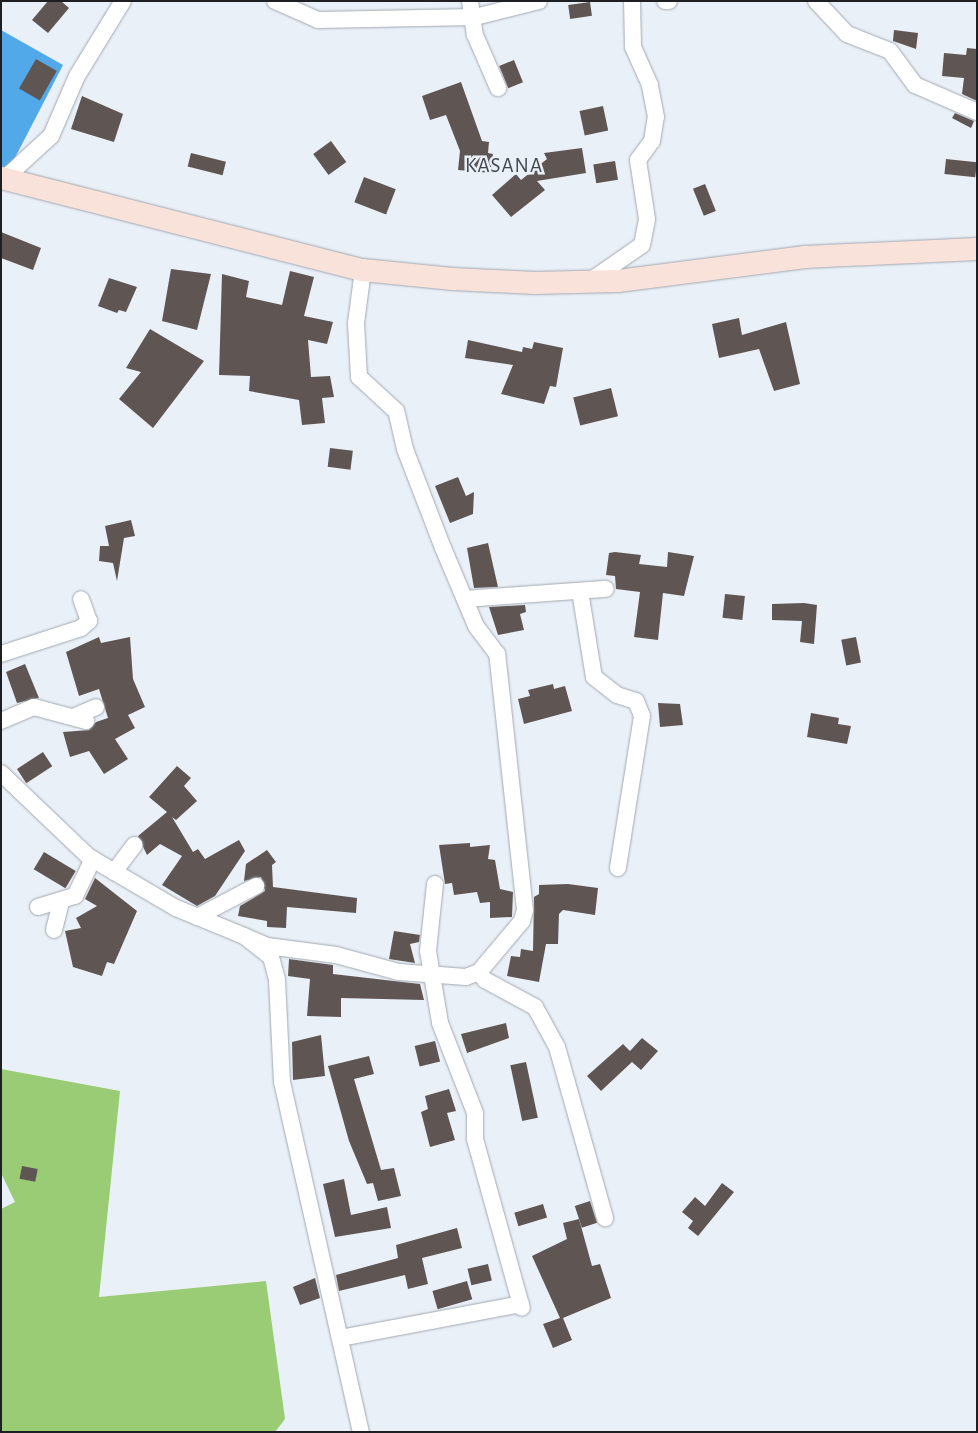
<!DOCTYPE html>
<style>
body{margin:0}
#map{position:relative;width:978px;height:1433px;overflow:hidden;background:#eaf0f8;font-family:"Alegreya Sans",sans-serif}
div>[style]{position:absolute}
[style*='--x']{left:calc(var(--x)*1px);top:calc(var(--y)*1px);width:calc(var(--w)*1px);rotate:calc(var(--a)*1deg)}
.forest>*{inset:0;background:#9acc75}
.water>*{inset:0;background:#51a9ea}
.building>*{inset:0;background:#5f5654;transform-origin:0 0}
.roads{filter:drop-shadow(0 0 1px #a2a8b0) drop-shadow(0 0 1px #a2a8b0)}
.street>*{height:16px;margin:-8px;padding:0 8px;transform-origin:8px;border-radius:8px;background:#fff}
.secondary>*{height:22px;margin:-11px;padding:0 11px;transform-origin:11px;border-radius:11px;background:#f9e2da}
span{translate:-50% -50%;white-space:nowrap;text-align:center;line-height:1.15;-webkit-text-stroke:5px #eaf0f8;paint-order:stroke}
.quarter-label{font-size:21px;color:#41474d;letter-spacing:1px}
.frame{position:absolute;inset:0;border:2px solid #1d1f22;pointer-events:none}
</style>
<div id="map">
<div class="forest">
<i style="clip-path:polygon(1px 1069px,120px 1091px,99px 1297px,266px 1281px,285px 1419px,275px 1432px,1px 1432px,1px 1209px,15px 1202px,1px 1173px)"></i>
</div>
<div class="water">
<i style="clip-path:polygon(1px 30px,63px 65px,4px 179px,1px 178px)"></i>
</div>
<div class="building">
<i style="clip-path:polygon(48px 1px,61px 1px,69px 8px,48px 33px,32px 20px)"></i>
<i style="left:590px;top:2px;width:14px;height:22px;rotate:82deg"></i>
<i style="clip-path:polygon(894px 30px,918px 33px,916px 49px,893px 41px)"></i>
<i style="clip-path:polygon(967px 48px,977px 49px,977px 101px,962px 94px,964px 78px,942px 76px,944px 53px,966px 55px)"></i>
<i style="left:36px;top:59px;width:24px;height:34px;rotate:30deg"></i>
<i style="left:514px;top:60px;width:24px;height:16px;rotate:68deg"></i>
<i style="clip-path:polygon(461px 82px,482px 141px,489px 142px,488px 153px,493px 154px,491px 173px,458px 170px,460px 151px,446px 115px,430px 120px,422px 96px)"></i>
<i style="clip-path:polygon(82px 96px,123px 114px,114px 142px,71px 129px)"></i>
<i style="left:603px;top:106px;width:25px;height:24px;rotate:78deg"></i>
<i style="clip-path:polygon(955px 113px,974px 121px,971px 128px,952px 118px)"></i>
<i style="left:331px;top:141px;width:26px;height:22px;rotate:54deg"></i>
<i style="clip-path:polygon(582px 148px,586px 173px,537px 181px,545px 190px,511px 217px,492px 195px,516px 174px,521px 180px,547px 159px,544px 153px)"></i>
<i style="left:191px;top:153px;width:36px;height:14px;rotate:14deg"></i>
<i style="left:946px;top:159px;width:31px;height:15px;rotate:6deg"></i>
<i style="left:615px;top:161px;width:19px;height:22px;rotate:81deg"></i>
<i style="left:364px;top:177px;width:34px;height:27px;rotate:21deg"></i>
<i style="left:705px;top:184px;width:29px;height:13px;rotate:68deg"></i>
<i style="clip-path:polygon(1px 232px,41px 248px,33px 270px,1px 258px)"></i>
<i style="clip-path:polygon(171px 269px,211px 274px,197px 330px,162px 321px)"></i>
<i style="clip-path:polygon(290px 271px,314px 277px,304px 316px,333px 322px,327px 344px,308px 340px,311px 377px,330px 376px,334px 397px,322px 398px,325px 423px,302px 425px,299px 400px,249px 391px,250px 376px,219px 375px,222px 274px,249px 281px,246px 297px,282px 305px)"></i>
<i style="clip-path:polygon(109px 278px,137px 287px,126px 312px,119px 310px,117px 313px,98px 306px)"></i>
<i style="clip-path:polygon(739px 318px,742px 335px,786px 322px,800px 384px,774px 391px,759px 349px,719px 358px,712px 324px)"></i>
<i style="clip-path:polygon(150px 329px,204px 361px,153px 428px,119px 399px,141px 372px,126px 368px)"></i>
<i style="clip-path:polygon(468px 340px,522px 352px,523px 347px,532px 349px,534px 342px,563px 348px,556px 387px,550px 386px,544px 404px,501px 394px,513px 365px,465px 358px)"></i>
<i style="left:611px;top:388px;width:29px;height:39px;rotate:76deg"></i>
<i style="left:330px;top:448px;width:23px;height:19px;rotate:7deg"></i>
<i style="clip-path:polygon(458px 477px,466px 496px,474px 492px,473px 514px,450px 523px,435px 486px)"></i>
<i style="clip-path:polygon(131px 520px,135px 536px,124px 538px,117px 581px,113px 563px,99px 561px,100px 546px,109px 546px,105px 526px)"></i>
<i style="clip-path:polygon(488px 543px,498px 587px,474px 588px,467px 548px)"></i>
<i style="clip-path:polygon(615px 552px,641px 555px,639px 564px,667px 567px,668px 552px,694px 556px,684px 596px,663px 593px,658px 640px,634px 637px,640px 592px,616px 589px,615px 576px,606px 575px,609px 553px)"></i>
<i style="left:725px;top:594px;width:20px;height:24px;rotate:6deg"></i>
<i style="clip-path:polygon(804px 603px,817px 605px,814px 644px,800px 642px,802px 621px,772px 620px,772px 604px)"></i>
<i style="clip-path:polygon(525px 605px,526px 612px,520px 614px,524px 630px,498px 635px,489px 607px)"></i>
<i style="clip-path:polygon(99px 637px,101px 643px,130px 637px,133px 679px,145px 707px,128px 715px,135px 728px,115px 739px,128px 759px,104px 774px,89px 751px,70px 757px,63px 732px,89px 730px,96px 722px,108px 718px,99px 689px,79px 696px,66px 652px)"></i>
<i style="left:856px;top:637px;width:26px;height:15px;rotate:79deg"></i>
<i style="clip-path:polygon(25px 664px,39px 698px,17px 703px,6px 672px)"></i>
<i style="clip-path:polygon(553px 684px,554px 689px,565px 686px,572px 711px,524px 724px,518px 699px,530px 696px,528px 690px)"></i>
<i style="clip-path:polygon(658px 703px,680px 704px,683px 725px,660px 727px)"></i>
<i style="clip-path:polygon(811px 713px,839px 718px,838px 724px,851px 726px,847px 744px,807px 737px)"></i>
<i style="left:43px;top:752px;width:17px;height:31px;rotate:57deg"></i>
<i style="clip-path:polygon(177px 766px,191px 778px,184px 786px,197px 801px,176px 820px,172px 817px,193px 852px,198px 849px,205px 859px,239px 840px,245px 851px,215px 896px,197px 906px,162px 885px,182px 856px,160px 844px,147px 855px,138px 836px,167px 812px,149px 797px)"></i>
<i style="clip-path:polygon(470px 843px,470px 847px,490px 845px,488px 859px,495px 860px,500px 889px,513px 892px,512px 917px,490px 918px,490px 902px,480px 903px,477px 892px,454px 895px,452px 883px,445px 884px,439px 845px)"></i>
<i style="clip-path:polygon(267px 850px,276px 862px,272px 865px,273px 887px,357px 898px,356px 913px,287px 907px,286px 928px,267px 927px,267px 921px,238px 916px,240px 906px,265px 891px,261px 877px,244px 881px,246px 864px)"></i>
<i style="left:44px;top:852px;width:37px;height:20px;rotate:31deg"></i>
<i style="clip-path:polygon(95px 878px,137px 911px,114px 964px,107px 962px,102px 976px,73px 967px,65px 931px,81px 928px,76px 918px,97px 906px,85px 899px)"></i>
<i style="clip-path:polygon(568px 884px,598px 888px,595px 915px,563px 910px,559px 914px,558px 944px,546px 944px,539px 982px,507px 976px,511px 956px,520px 957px,521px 949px,533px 951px,534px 897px,539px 894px,539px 885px)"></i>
<i style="clip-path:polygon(394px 931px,420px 935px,419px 942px,410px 944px,415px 963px,389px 959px)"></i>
<i style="clip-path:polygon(289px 959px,333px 965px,333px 974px,420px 984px,424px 1000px,341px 998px,341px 1017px,307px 1016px,310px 979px,288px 976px)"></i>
<i style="clip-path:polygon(506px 1023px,509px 1038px,467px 1053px,461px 1034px)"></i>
<i style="clip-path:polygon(321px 1035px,325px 1076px,293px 1080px,292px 1042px)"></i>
<i style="clip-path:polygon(642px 1038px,658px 1051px,641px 1070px,632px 1062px,601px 1091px,587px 1076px,623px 1044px,630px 1051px)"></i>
<i style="left:435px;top:1041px;width:21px;height:21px;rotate:76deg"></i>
<i style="clip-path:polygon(369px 1056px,374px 1074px,354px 1079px,381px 1170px,394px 1168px,401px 1196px,378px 1201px,373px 1183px,367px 1184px,349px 1141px,328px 1066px)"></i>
<i style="left:526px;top:1062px;width:57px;height:16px;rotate:78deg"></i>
<i style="clip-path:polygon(449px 1089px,456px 1111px,447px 1113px,455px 1140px,430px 1147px,421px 1112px,428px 1109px,425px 1096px)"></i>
<i style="left:22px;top:1166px;width:16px;height:13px;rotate:11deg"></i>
<i style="clip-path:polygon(344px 1179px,351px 1215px,387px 1207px,391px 1228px,335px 1237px,323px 1184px)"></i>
<i style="clip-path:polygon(722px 1183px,734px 1192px,698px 1236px,688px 1228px,693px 1221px,682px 1212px,695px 1197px,705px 1206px)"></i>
<i style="left:590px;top:1201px;width:23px;height:16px;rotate:72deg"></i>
<i style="left:543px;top:1204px;width:14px;height:30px;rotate:73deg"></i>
<i style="clip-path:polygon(579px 1219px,592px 1266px,600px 1264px,611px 1298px,563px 1318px,572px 1340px,553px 1348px,543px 1324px,560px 1318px,532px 1256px,567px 1239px,563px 1223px)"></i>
<i style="clip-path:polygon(457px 1228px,462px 1248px,422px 1258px,428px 1284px,408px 1289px,405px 1275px,339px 1291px,336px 1275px,398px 1258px,396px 1245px)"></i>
<i style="left:488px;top:1264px;width:17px;height:21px;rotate:77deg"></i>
<i style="clip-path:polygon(315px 1278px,320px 1298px,300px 1305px,293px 1287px)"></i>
<i style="left:467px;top:1281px;width:19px;height:36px;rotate:74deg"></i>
</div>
<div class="roads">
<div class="street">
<i style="--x:275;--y:1;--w:47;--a:23.8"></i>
<i style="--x:318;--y:20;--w:157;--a:-1.1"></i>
<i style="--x:475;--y:17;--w:66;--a:-14"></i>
<i style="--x:470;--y:1;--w:34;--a:82"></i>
<i style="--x:475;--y:35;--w:58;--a:66.5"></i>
<i style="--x:665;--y:1;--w:4;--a:0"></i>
<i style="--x:816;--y:1;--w:45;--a:46.8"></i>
<i style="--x:847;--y:34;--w:46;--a:21.6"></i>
<i style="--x:890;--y:51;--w:42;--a:53.7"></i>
<i style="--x:915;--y:85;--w:68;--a:23.5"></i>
<i style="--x:4;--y:179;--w:64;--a:-42.5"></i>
<i style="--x:51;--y:136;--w:65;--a:-66.6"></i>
<i style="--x:77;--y:76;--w:88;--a:-58.5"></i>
<i style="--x:590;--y:281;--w:63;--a:-34.7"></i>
<i style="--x:642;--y:245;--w:26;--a:-79"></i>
<i style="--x:647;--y:219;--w:60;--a:-98.7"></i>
<i style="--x:638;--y:160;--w:24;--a:-54"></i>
<i style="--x:652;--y:141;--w:24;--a:-81"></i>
<i style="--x:656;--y:117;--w:33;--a:-101"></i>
<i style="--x:650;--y:85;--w:42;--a:-114.1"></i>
<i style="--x:633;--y:47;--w:46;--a:-91.2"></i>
<i style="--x:580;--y:591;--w:87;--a:80.8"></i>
<i style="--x:594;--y:677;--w:29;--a:38"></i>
<i style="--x:617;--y:695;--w:20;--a:18"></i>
<i style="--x:636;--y:701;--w:16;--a:68"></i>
<i style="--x:642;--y:716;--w:154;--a:99"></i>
<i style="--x:465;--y:599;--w:141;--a:-4.1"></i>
<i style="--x:1;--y:654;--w:84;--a:-18"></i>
<i style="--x:81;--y:628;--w:11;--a:-41"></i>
<i style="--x:89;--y:621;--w:23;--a:-110"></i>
<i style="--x:73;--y:717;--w:25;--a:-23"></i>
<i style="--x:1;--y:721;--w:36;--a:-23"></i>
<i style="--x:34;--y:707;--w:54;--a:15.1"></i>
<i style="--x:1;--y:773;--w:122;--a:43.7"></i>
<i style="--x:89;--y:857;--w:101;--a:30.4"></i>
<i style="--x:176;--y:908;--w:74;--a:22.4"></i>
<i style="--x:244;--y:936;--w:34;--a:38"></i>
<i style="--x:271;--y:957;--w:24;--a:75"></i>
<i style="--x:277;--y:980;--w:102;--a:87.2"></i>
<i style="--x:282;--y:1082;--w:359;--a:77.3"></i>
<i style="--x:114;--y:872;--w:34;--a:-53"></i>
<i style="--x:435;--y:884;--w:67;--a:96"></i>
<i style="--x:428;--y:951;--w:73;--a:80.5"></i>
<i style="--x:440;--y:1023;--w:97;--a:68.7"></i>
<i style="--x:475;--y:1113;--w:26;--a:90"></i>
<i style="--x:475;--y:1139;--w:175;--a:74.5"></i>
<i style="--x:38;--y:907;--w:39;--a:-17"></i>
<i style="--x:75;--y:896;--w:41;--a:-64.1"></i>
<i style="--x:197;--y:917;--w:67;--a:-27.7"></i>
<i style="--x:54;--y:930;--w:29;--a:-76"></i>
<i style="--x:244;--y:936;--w:25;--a:23"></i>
<i style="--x:267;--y:946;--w:70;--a:7.4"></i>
<i style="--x:336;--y:955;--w:65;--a:15.1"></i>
<i style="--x:399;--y:972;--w:67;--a:4.3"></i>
<i style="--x:466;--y:977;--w:14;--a:-21"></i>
<i style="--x:479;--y:972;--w:67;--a:-49.9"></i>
<i style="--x:522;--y:921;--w:11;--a:-75"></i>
<i style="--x:525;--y:910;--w:258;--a:-96.2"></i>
<i style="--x:497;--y:654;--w:35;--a:-127"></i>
<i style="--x:476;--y:626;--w:85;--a:-112.9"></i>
<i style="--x:443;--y:548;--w:106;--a:-111"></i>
<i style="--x:405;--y:449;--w:39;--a:-103"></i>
<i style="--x:396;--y:411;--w:50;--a:-137.4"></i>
<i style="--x:359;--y:377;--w:54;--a:-93.2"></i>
<i style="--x:356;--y:323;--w:53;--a:-82.5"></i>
<i style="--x:479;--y:972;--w:10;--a:53"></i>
<i style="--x:485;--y:980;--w:57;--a:28.4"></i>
<i style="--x:535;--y:1007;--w:46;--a:61.2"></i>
<i style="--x:557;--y:1047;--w:178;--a:74.3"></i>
<i style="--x:341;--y:1338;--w:183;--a:-10.7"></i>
</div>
<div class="secondary">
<i style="--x:1;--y:178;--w:374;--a:14.3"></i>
<i style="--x:363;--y:270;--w:90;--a:5.7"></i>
<i style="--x:453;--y:279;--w:82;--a:2.8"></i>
<i style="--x:535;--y:283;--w:83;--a:-1.4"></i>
<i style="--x:618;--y:281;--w:189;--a:-7.3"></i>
<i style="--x:805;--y:257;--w:172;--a:-2.7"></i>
</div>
</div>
<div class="quarter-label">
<span style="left:504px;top:166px">KASANA</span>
</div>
<div class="frame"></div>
</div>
